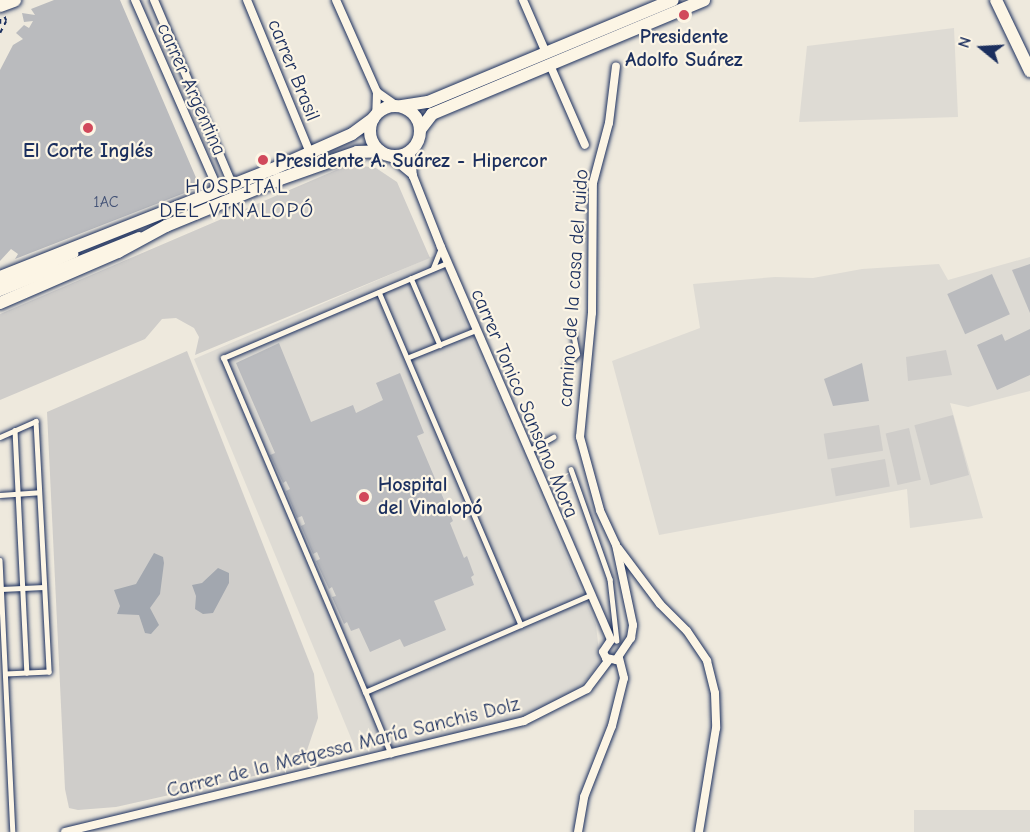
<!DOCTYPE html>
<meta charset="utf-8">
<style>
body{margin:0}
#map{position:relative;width:1030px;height:832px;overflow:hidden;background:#eee9dd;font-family:"Comic Neue",sans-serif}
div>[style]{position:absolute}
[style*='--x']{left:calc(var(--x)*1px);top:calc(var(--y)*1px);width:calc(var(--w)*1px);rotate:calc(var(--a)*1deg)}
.built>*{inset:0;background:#dedbd4;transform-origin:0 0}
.green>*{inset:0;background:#cfcdca;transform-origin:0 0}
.water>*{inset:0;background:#a2a7af}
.building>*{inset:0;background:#babbbe;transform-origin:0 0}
.path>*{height:1.5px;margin-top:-0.75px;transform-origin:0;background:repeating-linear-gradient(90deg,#1b2f5e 0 4.5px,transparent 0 9px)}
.roads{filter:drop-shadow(0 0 2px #1b2f5e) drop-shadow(0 0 2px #1b2f5e)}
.lane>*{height:4.5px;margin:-2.25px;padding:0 2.25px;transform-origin:2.25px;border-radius:2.25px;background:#fcf5e5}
.street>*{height:8px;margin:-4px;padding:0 4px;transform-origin:4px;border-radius:4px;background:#fcf5e5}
.secondary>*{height:12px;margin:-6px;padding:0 6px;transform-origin:6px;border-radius:6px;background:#fcf5e5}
.secondary>.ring{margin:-6px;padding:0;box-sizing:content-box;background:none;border:12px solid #fcf5e5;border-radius:50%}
.primary>*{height:14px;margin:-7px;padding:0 7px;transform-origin:7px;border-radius:7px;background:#fcf5e5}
.dots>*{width:16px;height:16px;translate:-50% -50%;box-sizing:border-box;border:3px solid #fcf5e5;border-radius:50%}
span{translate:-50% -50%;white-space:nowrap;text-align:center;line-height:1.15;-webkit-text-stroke:4.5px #fcf5e5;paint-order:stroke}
.number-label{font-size:16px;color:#435276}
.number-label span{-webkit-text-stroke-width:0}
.poi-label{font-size:20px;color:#1b2f5e;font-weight:700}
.left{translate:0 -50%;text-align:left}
.street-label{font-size:20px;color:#1b2f5e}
.neighbourhood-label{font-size:21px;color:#1b2f5e;letter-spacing:1.5px}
.north{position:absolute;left:952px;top:18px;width:60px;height:60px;-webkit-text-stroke:4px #fcf5e5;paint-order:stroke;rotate:288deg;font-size:16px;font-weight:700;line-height:24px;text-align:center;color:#1b2f5e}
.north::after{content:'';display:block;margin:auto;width:21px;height:27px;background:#1b2f5e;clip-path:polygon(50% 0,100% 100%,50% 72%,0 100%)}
</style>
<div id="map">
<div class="built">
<i style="clip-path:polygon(954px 28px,958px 117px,799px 122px,807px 46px)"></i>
<i style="clip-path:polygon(436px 255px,596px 625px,600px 661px,590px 676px,572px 694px,521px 718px,394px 749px,356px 750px,194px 359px)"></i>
<i style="clip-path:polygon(1030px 257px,1030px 391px,968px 407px,950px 403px,983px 518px,910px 528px,907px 489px,659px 535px,612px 361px,700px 328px,693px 284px,775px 277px,813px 278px,862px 269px,939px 264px,948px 280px)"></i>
<i style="left:1030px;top:810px;width:22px;height:116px;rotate:90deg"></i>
</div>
<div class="green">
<i style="clip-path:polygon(350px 164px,376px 168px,397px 182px,430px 258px,195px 355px,199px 337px,194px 328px,176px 318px,162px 319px,145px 339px,0 400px,0 314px)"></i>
<i style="clip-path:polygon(946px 350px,952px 375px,908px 381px,906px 357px)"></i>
<i style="clip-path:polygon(187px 351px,314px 674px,318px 718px,302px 765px,116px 807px,78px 810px,69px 808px,65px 789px,47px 412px)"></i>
<i style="left:953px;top:415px;width:62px;height:40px;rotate:75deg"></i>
<i style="left:879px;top:425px;width:26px;height:56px;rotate:81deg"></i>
<i style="left:909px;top:428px;width:53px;height:24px;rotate:77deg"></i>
<i style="left:885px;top:459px;width:28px;height:55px;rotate:80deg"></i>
</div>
<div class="water">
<i style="clip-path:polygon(154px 553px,163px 557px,164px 563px,160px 594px,150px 608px,159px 625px,151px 634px,145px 633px,139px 615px,117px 614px,120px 606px,114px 590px,136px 584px)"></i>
<i style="clip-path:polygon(218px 568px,229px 573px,229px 583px,213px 613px,203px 614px,195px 609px,196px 596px,192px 585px,202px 583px)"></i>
</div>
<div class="building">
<i style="clip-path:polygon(54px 0,120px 0,200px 187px,15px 259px,18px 254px,11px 249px,0 261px,0 70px,13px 45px,23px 39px,16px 33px,24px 25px,29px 28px,33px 21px,24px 22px,22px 13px,35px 15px,31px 9px)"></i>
<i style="clip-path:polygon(1030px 264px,1030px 313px,1012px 270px)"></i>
<i style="left:992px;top:274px;width:44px;height:49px;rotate:66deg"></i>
<i style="clip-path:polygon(1030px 329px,1030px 375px,997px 390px,977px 345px,1002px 334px,1005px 341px)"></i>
<i style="clip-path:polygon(279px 343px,311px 422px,353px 405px,356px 413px,383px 400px,376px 383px,400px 373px,424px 433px,417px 436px,453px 521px,450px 523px,464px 558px,467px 556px,474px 575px,471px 577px,474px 585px,434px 601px,446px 630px,404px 647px,400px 639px,370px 652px,359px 628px,351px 631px,347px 622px,344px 624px,332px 597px,336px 596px,332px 587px,329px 589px,316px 561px,320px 559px,317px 552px,313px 554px,301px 526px,305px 524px,302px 516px,297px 518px,286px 491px,290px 489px,286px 481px,283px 483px,270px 455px,275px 453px,236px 363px)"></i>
<i style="clip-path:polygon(862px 363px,869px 401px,833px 406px,824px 379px)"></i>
</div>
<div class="path">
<i style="--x:0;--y:24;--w:7;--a:-90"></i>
<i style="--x:0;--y:33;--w:13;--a:-63"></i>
<i style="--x:6;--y:21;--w:5;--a:-112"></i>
</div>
<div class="roads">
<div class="lane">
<i style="--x:433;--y:268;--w:22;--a:-68"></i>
<i style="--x:411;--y:278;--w:73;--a:66.6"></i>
<i style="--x:379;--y:292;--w:362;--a:66.9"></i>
<i style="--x:409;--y:357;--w:72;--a:-21.9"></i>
<i style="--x:567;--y:364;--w:14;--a:-45"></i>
<i style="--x:577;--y:354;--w:21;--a:-101"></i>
<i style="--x:15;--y:430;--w:243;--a:87.2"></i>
<i style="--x:0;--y:437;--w:39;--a:-24"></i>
<i style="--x:36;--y:421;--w:251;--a:87"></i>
<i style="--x:49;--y:672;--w:43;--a:177.3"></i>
<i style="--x:528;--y:451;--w:29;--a:-29"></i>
<i style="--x:571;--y:469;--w:117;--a:70.5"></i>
<i style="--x:610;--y:579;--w:62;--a:83.6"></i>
<i style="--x:0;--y:495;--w:39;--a:-4"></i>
<i style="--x:0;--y:560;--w:272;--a:87.3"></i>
<i style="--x:1;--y:589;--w:43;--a:-2.7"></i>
<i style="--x:365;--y:692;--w:363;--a:-113"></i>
<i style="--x:223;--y:358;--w:243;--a:-23"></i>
<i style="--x:391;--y:755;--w:68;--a:-112.4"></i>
<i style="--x:365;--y:692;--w:245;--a:-23.3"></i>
</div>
<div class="street">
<i style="--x:135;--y:0;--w:209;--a:66.3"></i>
<i style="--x:154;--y:0;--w:202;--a:67"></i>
<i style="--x:247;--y:0;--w:165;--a:67.6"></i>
<i style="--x:336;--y:0;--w:101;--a:66"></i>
<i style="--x:377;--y:92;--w:23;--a:92"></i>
<i style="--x:523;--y:0;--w:58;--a:66.5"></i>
<i style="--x:550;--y:65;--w:87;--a:66.4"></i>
<i style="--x:377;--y:92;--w:24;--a:35"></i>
<i style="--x:411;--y:150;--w:26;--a:86"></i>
<i style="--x:413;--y:176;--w:76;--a:68.5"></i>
<i style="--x:441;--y:247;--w:428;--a:66.6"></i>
<i style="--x:387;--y:154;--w:33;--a:39"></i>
<i style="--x:0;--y:286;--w:81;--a:-23.4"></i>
<i style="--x:0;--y:292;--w:150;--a:-21.9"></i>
<i style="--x:618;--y:548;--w:70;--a:53.1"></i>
<i style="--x:660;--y:604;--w:38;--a:45"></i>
<i style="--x:687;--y:631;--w:36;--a:56"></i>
<i style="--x:707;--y:661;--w:33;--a:76"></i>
<i style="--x:715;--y:693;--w:35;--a:88"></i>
<i style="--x:716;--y:728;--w:105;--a:99.3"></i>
<i style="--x:611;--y:640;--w:14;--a:124"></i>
<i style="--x:603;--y:652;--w:7;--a:63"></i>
<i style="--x:606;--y:658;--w:10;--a:11"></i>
<i style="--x:616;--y:660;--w:27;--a:-56"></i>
<i style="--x:631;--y:638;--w:13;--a:-81"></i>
<i style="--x:633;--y:625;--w:82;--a:-102"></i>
<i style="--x:616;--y:545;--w:38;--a:-115"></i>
<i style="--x:600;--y:510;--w:76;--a:-105.3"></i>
<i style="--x:580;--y:437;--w:125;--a:-84.5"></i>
<i style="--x:592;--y:313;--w:130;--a:-89.6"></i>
<i style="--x:593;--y:183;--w:62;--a:-75.1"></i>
<i style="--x:609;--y:123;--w:57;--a:-83"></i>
<i style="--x:65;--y:832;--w:472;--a:-13.6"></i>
<i style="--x:524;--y:721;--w:71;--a:-26.9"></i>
<i style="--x:587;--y:689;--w:36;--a:-53"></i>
<i style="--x:578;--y:832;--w:36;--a:-80"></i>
<i style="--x:584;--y:797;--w:76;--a:-68.5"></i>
<i style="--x:612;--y:726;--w:49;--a:-76"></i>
<i style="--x:624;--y:678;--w:21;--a:-104"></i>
</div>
<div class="secondary">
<i style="--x:996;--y:0;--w:79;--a:64.4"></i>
<i class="ring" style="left:370px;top:106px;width:38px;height:38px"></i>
<i style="--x:402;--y:106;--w:26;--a:-9"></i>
<i style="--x:428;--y:102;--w:265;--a:-22.6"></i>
<i style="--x:420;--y:130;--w:20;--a:-53"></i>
<i style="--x:432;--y:114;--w:295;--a:-22.7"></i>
<i style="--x:0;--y:277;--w:294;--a:-21.6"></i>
<i style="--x:273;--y:169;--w:86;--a:-23.9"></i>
<i style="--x:352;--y:134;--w:26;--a:-36"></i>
<i style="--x:0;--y:303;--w:129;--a:-23.4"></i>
<i style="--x:118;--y:252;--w:55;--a:-28.4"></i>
<i style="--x:166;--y:226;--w:123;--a:-22.4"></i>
<i style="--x:280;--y:179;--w:82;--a:-19.3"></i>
<i style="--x:357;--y:152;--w:23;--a:-2"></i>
</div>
<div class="primary">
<i style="--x:0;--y:5;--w:15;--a:-20"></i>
</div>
</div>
<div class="dots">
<i style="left:684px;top:15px;background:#d1495b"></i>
<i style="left:88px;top:128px;background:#d1495b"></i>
<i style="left:263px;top:160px;background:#d1495b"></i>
<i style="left:364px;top:497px;background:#d1495b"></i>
</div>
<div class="number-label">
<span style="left:106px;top:202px">1AC</span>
</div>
<div class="poi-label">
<span style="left:684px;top:48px">Presidente<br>Adolfo Suárez</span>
<span style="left:88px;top:150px">El Corte Inglés</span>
<span class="left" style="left:275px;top:160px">Presidente A. Suárez - Hipercor</span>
<span class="left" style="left:378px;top:496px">Hospital<br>del Vinalopó</span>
</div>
<div class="street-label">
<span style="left:294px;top:70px;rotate:68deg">carrer Brasil</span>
<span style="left:192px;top:89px;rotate:66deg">carrer Argentina</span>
<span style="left:573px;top:288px;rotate:-86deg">camino de la casa del ruido</span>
<span style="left:525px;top:403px;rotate:67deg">carrer Tonico Sansano Mora</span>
<span style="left:343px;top:747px;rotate:-14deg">Carrer de la Metgessa María Sanchis Dolz</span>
</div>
<div class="neighbourhood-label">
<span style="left:237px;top:198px">HOSPITAL<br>DEL VINALOPÓ</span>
</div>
<div class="north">N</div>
</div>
